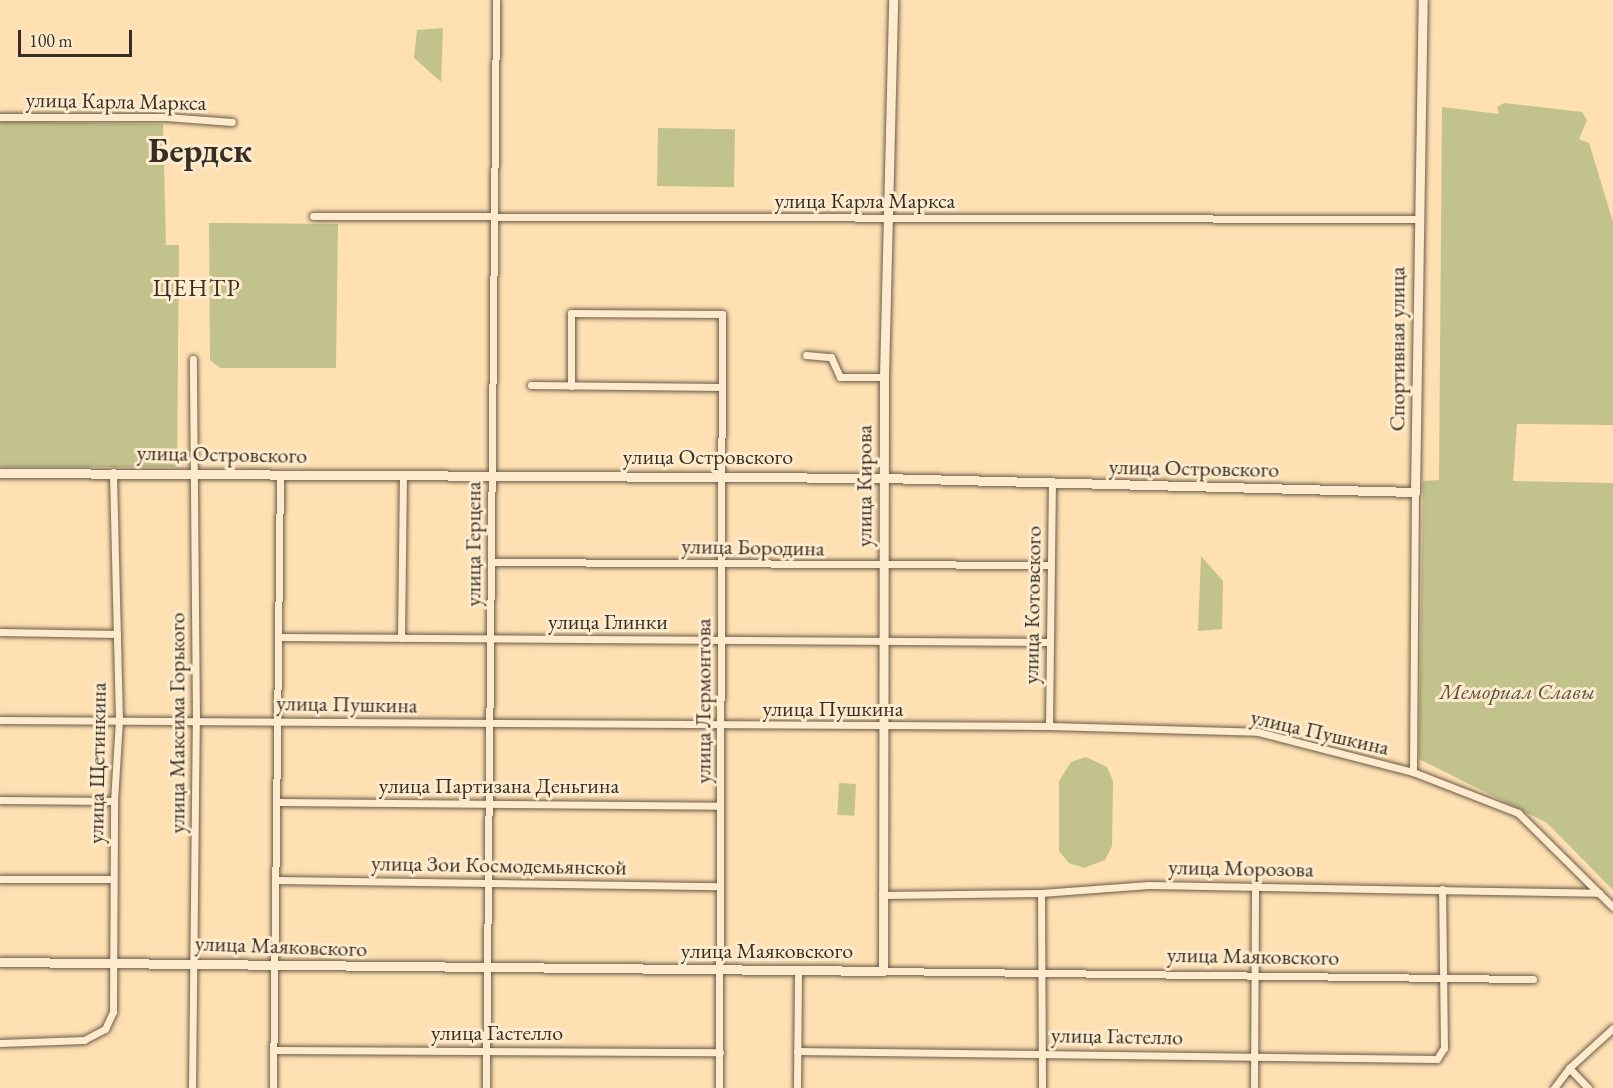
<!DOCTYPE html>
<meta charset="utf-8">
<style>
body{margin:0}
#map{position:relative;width:1613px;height:1088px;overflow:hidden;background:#fee0b2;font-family:"EB Garamond",serif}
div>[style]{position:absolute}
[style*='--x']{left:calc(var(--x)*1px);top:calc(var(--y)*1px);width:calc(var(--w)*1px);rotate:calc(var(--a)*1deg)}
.green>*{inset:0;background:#c1c28c;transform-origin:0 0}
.roads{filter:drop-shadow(0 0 2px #685b48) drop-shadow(0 0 2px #685b48)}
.street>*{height:7px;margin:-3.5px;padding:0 3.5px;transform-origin:3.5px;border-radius:3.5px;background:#feebcd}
.secondary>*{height:9px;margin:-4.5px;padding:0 4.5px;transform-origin:4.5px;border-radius:4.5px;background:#feebcd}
span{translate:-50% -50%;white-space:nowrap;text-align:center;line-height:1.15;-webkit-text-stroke:6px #feebcd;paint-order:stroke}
.street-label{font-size:22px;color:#362f25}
.park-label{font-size:22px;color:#59543f;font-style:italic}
.neighbourhood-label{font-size:24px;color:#362f25;letter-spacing:1.5px}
.town-label{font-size:34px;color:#362f25;font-weight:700}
.scale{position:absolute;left:18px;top:30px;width:114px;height:27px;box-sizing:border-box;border:3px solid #362f25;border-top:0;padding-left:8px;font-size:18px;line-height:21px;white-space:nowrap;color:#362f25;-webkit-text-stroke:4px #feebcd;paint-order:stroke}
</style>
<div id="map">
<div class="green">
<i style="clip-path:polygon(443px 28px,441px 82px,414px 58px,417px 30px)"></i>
<i style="clip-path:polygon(1504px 103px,1582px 112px,1587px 120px,1579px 139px,1589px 143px,1613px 222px,1613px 425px,1517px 424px,1513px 481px,1613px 483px,1613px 890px,1547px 823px,1419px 759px,1423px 481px,1439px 480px,1442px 107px,1499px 114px,1497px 107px)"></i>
<i style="clip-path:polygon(0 122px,163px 124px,166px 245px,179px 245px,177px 467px,0 467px)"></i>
<i style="left:658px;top:128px;width:77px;height:58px;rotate:1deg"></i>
<i style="clip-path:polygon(209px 223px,338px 224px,336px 368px,220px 368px,210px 360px)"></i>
<i style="clip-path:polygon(1201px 556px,1223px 581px,1222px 629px,1198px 631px)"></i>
<i style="clip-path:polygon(1086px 757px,1107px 767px,1113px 781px,1112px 846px,1105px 860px,1084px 868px,1069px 863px,1059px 851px,1059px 781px,1071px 762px)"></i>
<i style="left:839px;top:783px;width:17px;height:32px;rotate:3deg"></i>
</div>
<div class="roads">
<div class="street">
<i style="--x:0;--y:117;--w:166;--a:0"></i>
<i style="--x:166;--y:117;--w:66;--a:4.3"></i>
<i style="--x:313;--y:216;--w:1105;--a:0.16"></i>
<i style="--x:806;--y:355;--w:25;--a:5"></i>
<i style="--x:831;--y:357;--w:22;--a:66"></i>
<i style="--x:840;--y:377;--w:44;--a:0"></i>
<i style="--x:531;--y:385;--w:191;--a:0.6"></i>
<i style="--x:571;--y:386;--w:73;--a:-90"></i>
<i style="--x:571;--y:313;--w:151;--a:0.4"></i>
<i style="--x:722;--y:314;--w:774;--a:90.22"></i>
<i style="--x:491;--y:562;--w:559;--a:0.31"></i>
<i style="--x:0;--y:632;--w:117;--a:1"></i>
<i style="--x:278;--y:637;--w:769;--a:0.37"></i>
<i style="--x:401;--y:638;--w:163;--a:-89.3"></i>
<i style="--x:0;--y:720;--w:1049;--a:0.33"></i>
<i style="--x:1049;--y:726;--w:209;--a:1.6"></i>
<i style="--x:1258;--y:732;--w:160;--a:14.5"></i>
<i style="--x:1413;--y:772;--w:113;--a:21.3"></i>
<i style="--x:1518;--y:813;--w:134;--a:44.7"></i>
<i style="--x:1049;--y:726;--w:243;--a:-89.3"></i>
<i style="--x:1413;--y:772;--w:280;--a:-89.6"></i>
<i style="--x:0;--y:800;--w:114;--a:0.5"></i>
<i style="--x:278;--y:802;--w:442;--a:0.5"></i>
<i style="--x:0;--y:879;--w:113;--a:0"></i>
<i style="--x:277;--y:880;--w:443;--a:0.8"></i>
<i style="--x:1041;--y:893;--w:195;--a:89.7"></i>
<i style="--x:882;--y:895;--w:159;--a:-0.7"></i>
<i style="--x:1041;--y:893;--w:108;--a:-4.2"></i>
<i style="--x:1149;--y:885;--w:450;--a:1"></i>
<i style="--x:883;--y:971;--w:650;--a:0.71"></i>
<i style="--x:0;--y:1043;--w:84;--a:-2"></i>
<i style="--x:84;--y:1040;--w:24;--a:-28"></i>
<i style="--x:105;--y:1029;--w:19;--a:-65"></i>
<i style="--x:113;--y:1012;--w:211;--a:-89.7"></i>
<i style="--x:114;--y:801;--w:81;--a:-86.5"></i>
<i style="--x:119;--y:720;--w:248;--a:-91.4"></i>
<i style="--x:274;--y:1050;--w:446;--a:0.3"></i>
<i style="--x:797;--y:1051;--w:640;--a:0.72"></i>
<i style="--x:1437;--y:1059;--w:13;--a:-58"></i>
<i style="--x:1444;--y:1048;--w:159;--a:-90.7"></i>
<i style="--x:1569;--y:1068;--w:28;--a:46"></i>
<i style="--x:192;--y:1088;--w:367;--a:-89.4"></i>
<i style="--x:196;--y:721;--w:362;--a:-90.5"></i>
<i style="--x:273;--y:1088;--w:614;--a:-89.35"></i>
<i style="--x:486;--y:1088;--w:1088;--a:-89.47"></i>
<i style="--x:797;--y:1088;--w:117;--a:-89.5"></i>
<i style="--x:1254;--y:1088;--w:202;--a:-89.7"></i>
<i style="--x:1554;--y:1088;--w:25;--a:-53"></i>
<i style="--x:1569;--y:1068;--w:59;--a:-42.3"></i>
</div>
<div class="secondary">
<i style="--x:0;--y:473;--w:883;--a:0.32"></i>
<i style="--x:883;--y:478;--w:532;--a:1.51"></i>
<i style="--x:1415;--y:492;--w:492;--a:-89.1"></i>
<i style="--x:0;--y:962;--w:883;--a:0.58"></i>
<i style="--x:883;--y:971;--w:594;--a:-89.9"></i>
<i style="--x:884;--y:377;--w:377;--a:-88.6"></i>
</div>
</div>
<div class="street-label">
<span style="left:116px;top:101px;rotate:1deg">улица Карла Маркса</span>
<span style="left:865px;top:201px">улица Карла Маркса</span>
<span style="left:1397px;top:349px;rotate:-90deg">Спортивная улица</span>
<span style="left:222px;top:454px;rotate:1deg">улица Островского</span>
<span style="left:708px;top:457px">улица Островского</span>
<span style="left:1194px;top:468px;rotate:1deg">улица Островского</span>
<span style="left:864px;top:486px;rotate:-90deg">улица Кирова</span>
<span style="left:473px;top:544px;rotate:-90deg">улица Герцена</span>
<span style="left:753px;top:547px;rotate:1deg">улица Бородина</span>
<span style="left:1032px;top:605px;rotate:-89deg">улица Котовского</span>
<span style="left:608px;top:622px">улица Глинки</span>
<span style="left:703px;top:701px;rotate:-90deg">улица Лермонтова</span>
<span style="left:347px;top:704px;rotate:1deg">улица Пушкина</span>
<span style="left:833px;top:709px">улица Пушкина</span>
<span style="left:177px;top:723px;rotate:-90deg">улица Максима Горького</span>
<span style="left:1320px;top:732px;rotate:13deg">улица Пушкина</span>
<span style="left:97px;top:763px;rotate:-89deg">улица Щетинкина</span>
<span style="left:499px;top:786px">улица Партизана Деньгина</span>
<span style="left:499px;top:865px;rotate:1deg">улица Зои Космодемьянской</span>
<span style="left:1241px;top:868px;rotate:1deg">улица Морозова</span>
<span style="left:281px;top:946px;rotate:2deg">улица Маяковского</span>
<span style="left:767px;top:951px">улица Маяковского</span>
<span style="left:1253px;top:956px;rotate:1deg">улица Маяковского</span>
<span style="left:497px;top:1033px">улица Гастелло</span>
<span style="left:1117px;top:1036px;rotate:1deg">улица Гастелло</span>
</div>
<div class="park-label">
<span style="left:1517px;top:692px">Мемориал Славы</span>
</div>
<div class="neighbourhood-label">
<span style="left:197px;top:288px">ЦЕНТР</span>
</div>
<div class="town-label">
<span style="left:200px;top:151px">Бердск</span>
</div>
<div class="scale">100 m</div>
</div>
